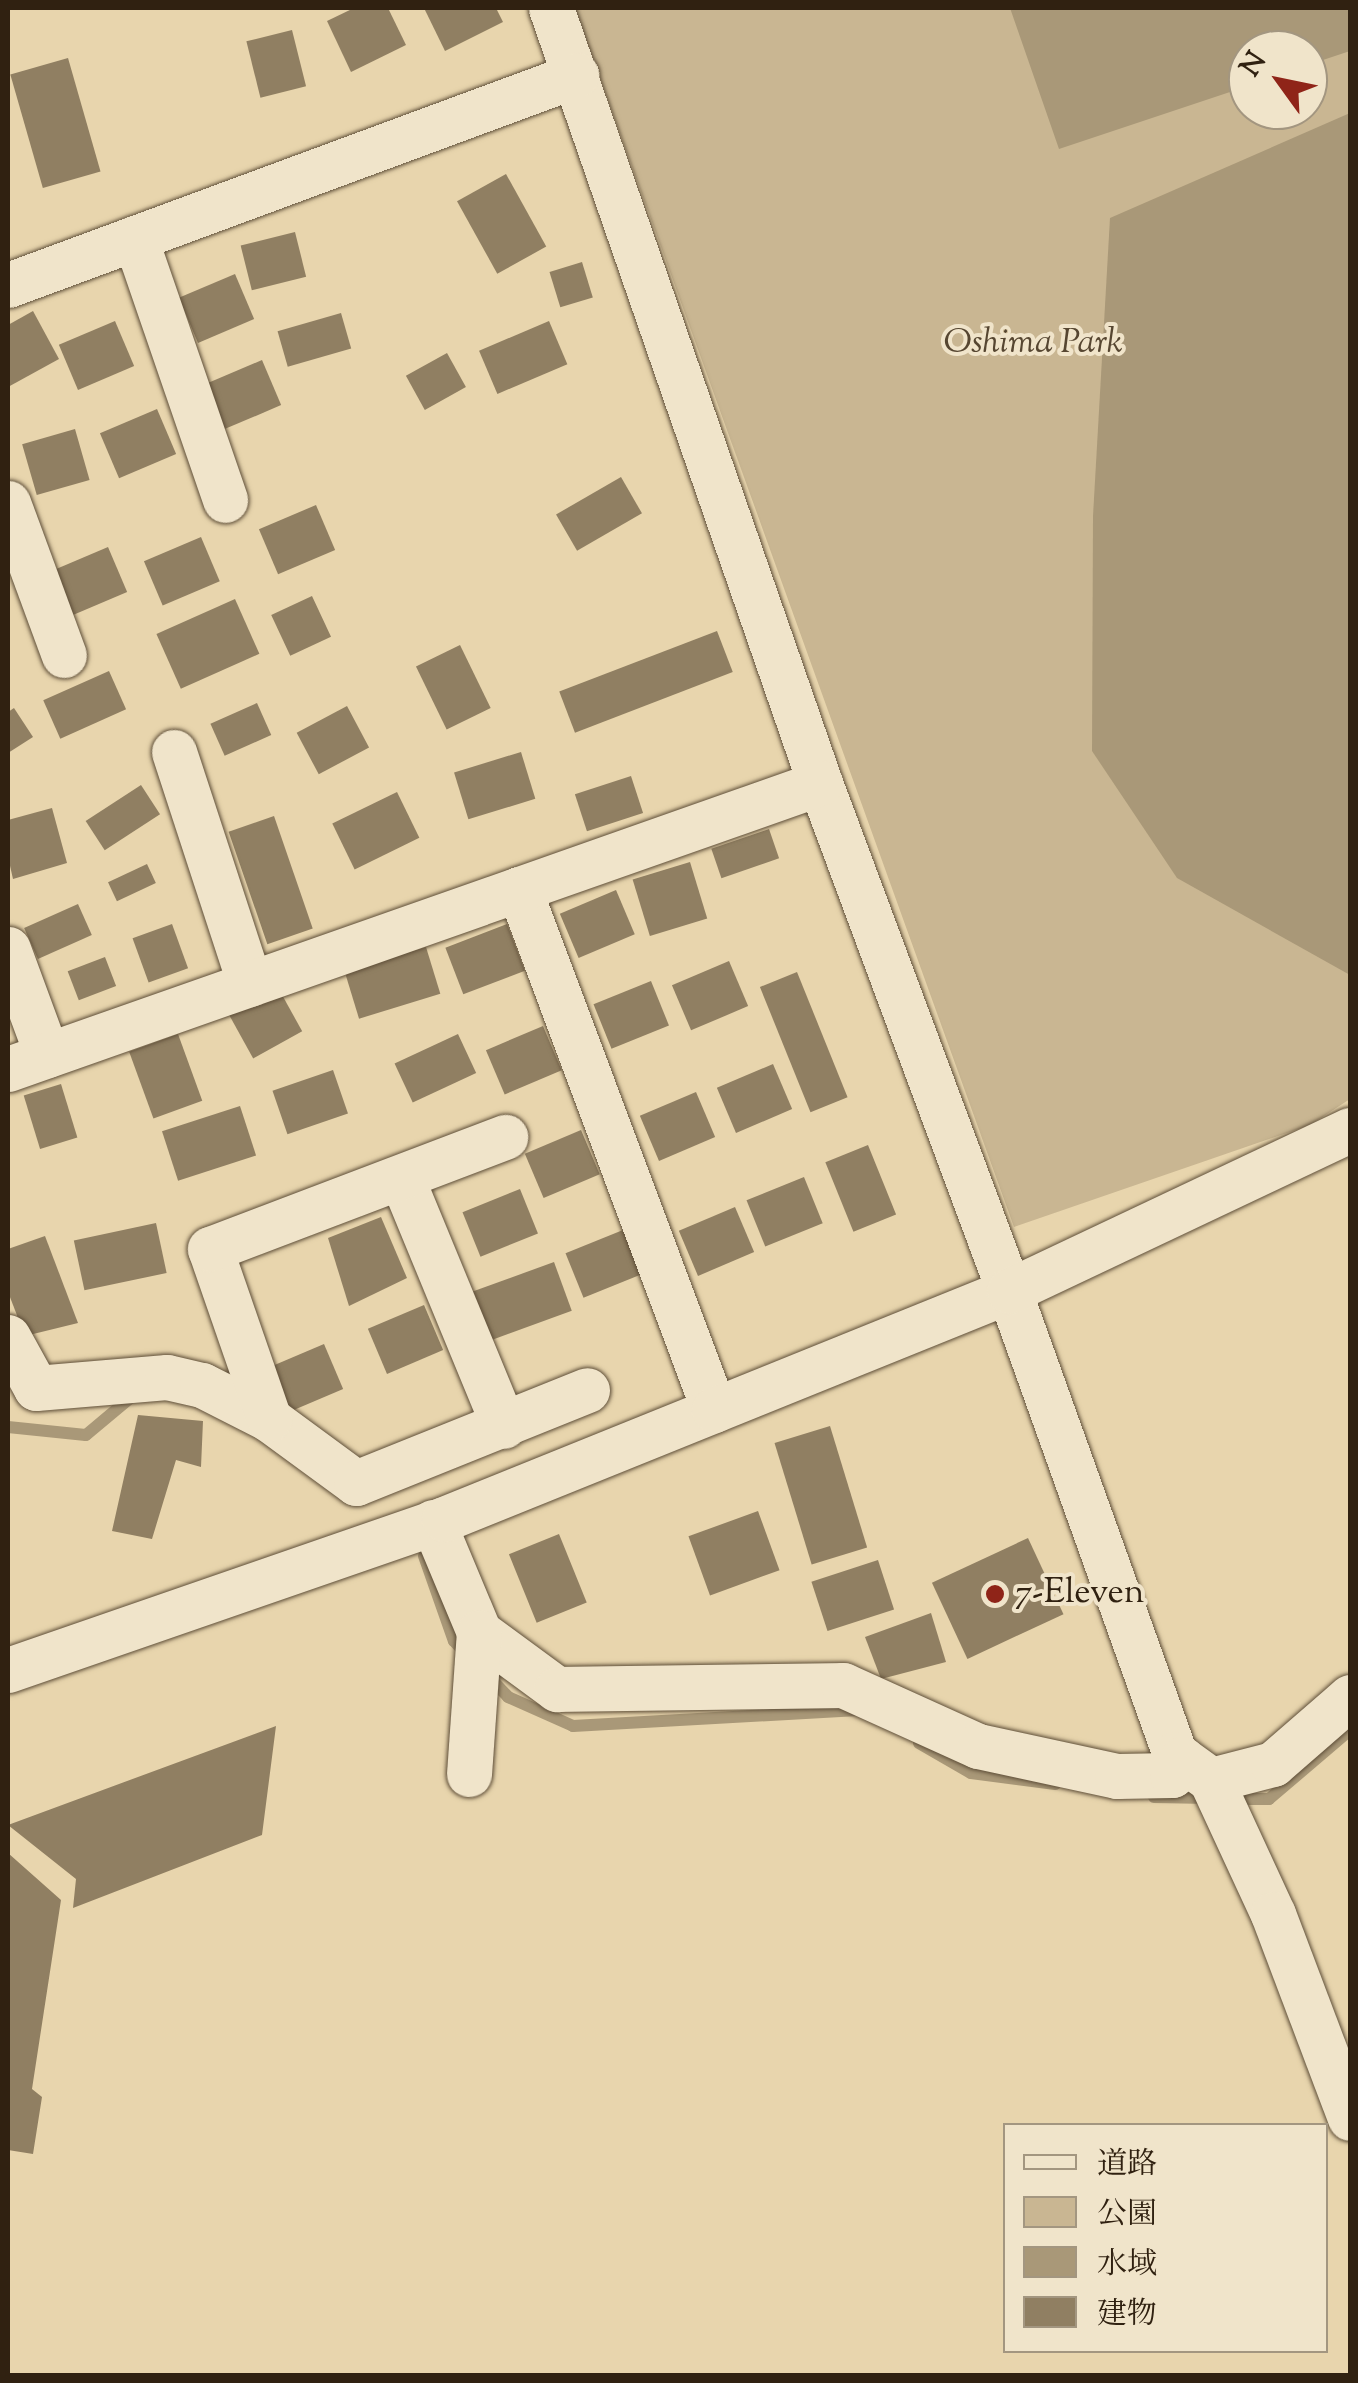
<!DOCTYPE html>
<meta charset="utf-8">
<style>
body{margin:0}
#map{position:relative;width:1358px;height:2383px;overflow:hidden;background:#e8d5ad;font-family:"Sorts Mill Goudy","Noto Serif JP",serif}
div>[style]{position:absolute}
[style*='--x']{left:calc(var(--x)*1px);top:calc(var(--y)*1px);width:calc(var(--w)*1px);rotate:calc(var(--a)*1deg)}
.green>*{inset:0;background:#c9b692}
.water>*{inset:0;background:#a99878}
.stream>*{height:12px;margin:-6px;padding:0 6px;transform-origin:6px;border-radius:6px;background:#a99878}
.building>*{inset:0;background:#907f62;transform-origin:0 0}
.roads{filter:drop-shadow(0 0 2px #5e4e38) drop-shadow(0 0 2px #5e4e38)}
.minor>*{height:45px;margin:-22.5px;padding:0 22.5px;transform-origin:22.5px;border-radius:22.5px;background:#f0e4ca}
.dots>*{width:28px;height:28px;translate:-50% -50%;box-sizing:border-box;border:5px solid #f0e4ca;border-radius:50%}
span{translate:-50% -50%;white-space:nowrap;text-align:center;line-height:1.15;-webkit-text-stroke:8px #f0e4ca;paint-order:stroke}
.park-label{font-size:35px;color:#564631;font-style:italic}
.poi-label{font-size:35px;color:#302111}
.left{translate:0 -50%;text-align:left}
.frame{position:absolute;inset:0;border:10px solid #302111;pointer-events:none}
.legend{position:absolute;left:1003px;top:2123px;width:325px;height:230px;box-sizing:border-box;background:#f0e4ca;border:2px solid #a39680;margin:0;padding:12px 18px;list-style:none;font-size:30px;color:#302111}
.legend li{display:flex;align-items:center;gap:20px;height:50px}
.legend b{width:50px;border:2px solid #a39680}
.north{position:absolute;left:1228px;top:30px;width:100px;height:100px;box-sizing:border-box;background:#f0e4ca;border:2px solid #a39680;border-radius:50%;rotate:303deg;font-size:28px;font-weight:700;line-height:40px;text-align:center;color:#302111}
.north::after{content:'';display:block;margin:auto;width:35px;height:45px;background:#8f2418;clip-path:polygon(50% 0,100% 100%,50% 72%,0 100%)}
</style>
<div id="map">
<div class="green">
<i style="clip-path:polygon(evenodd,575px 8px,1350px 8px,1350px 1099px,1310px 1125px,1014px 1227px,575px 8px,1248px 50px,1308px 50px,1308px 110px,1248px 110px,1248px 50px)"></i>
</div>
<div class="water">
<i style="clip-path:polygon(1010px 8px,1350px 8px,1350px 51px,1308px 65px,1308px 50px,1248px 50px,1248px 86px,1059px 149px)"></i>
<i style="clip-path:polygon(1350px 113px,1350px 975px,1177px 878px,1092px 751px,1093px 516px,1110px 218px)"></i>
</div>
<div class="stream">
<i style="--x:8;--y:1427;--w:78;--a:5.9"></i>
<i style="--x:86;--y:1435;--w:64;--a:-39.9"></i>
<i style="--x:424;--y:1556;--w:90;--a:70.6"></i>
<i style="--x:454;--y:1641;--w:19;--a:47"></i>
<i style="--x:488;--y:1676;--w:29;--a:46"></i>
<i style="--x:508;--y:1697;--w:71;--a:24"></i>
<i style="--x:573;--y:1726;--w:290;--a:-3.2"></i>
<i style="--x:919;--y:1743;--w:60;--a:30"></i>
<i style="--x:971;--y:1773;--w:85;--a:7.5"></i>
<i style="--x:1154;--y:1797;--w:55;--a:1"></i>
<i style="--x:1229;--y:1799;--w:40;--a:0"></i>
<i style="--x:1269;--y:1799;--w:106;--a:-40.4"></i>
</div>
<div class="building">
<i style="clip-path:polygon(354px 8px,388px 8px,406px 45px,351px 72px,327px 21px)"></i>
<i style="clip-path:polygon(424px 8px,496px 8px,503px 22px,445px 51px)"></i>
<i style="left:292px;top:30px;width:58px;height:47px;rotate:76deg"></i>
<i style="left:68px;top:58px;width:118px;height:60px;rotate:74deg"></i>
<i style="left:506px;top:174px;width:83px;height:56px;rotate:61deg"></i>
<i style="left:295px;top:232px;width:46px;height:56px;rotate:76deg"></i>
<i style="left:582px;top:262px;width:37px;height:34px;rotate:73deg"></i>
<i style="left:235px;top:274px;width:49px;height:61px;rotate:67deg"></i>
<i style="clip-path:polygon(33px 311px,59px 359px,8px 387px,8px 325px)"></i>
<i style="left:341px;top:313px;width:37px;height:66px;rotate:74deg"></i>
<i style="left:115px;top:321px;width:49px;height:61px;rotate:67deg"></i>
<i style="left:549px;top:321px;width:47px;height:76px;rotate:67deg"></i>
<i style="left:447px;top:353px;width:39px;height:47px;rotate:61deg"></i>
<i style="left:262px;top:360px;width:49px;height:62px;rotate:67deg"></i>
<i style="left:157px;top:409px;width:49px;height:62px;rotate:67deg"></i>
<i style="left:75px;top:429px;width:53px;height:55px;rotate:74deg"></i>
<i style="left:621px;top:477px;width:42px;height:75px;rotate:60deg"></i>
<i style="left:316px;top:505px;width:49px;height:62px;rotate:67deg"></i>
<i style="left:201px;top:537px;width:48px;height:62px;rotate:67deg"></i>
<i style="left:108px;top:547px;width:49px;height:62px;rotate:67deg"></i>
<i style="left:312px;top:596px;width:45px;height:45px;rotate:65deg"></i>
<i style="left:235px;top:599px;width:60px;height:86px;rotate:66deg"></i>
<i style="left:717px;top:631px;width:44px;height:169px;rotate:69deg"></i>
<i style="left:460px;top:645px;width:70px;height:49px;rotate:64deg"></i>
<i style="left:109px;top:671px;width:42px;height:72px;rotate:66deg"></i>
<i style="left:257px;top:703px;width:35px;height:51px;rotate:66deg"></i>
<i style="left:347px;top:706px;width:47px;height:57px;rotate:62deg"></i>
<i style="clip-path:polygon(14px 708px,33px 737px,8px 753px,8px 712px)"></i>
<i style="left:521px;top:752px;width:49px;height:70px;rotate:73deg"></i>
<i style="left:631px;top:776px;width:39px;height:59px;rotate:72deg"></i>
<i style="left:141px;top:785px;width:35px;height:66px;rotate:57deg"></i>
<i style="left:397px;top:792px;width:51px;height:72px;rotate:64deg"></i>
<i style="clip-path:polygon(52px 808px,67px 863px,13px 879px,8px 857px,8px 820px)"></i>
<i style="left:274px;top:816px;width:119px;height:48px;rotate:71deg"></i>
<i style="left:769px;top:829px;width:31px;height:61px;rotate:71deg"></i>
<i style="left:690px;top:862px;width:59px;height:60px;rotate:73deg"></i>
<i style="left:147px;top:864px;width:21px;height:43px;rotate:65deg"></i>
<i style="left:616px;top:890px;width:48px;height:61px;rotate:67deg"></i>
<i style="left:78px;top:904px;width:34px;height:59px;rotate:66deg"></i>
<i style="left:172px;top:924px;width:47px;height:42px;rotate:70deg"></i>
<i style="left:507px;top:924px;width:50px;height:66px;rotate:69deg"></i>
<i style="left:426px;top:947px;width:49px;height:85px;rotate:73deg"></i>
<i style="left:105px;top:957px;width:31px;height:40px;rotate:69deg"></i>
<i style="left:729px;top:961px;width:49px;height:62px;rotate:67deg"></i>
<i style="left:797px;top:972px;width:135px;height:40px;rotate:68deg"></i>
<i style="left:651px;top:981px;width:48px;height:62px;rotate:68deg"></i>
<i style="left:276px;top:984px;width:54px;height:56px;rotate:61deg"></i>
<i style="left:543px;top:1026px;width:48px;height:62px;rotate:67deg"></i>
<i style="left:178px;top:1034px;width:71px;height:52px;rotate:70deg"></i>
<i style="left:458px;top:1034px;width:43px;height:70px;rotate:65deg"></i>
<i style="left:773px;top:1064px;width:49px;height:61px;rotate:67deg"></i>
<i style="left:333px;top:1070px;width:46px;height:64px;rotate:71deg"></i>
<i style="left:61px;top:1084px;width:56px;height:39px;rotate:73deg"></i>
<i style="left:696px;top:1092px;width:49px;height:61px;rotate:67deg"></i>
<i style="left:240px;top:1106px;width:52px;height:82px;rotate:72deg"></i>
<i style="left:581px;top:1130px;width:48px;height:61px;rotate:67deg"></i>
<i style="left:868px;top:1145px;width:75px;height:46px;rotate:68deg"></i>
<i style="left:804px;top:1177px;width:50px;height:62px;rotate:68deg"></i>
<i style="left:520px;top:1189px;width:48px;height:62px;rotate:68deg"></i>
<i style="left:735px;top:1207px;width:49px;height:61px;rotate:67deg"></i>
<i style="clip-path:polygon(381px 1217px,407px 1278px,349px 1306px,328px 1238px)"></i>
<i style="left:156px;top:1223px;width:51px;height:84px;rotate:78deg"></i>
<i style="left:623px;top:1230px;width:48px;height:62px;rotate:68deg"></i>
<i style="clip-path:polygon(45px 1236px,78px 1323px,25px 1336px,8px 1292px,8px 1249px)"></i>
<i style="left:554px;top:1262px;width:52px;height:99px;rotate:70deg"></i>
<i style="left:424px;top:1305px;width:49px;height:61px;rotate:67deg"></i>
<i style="left:324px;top:1344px;width:49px;height:62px;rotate:67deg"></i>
<i style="clip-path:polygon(138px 1415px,203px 1421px,201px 1467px,176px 1460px,152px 1539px,112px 1531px)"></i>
<i style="left:830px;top:1426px;width:127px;height:58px;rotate:73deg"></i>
<i style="left:758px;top:1511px;width:63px;height:74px;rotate:70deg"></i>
<i style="left:559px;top:1534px;width:74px;height:54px;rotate:68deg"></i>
<i style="left:1028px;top:1538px;width:84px;height:106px;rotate:65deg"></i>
<i style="left:878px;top:1560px;width:52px;height:70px;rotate:72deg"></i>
<i style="clip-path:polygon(931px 1613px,946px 1662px,881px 1679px,865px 1637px)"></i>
<i style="clip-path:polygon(276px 1726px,262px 1835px,73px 1908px,76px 1879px,8px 1825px)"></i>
<i style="clip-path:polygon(8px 1853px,61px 1900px,32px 2089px,42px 2097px,33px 2154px,8px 2150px)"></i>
</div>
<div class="roads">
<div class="minor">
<i style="--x:551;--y:8;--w:820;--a:70.86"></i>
<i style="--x:820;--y:783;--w:542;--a:69.59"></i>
<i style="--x:1009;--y:1291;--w:492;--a:70.3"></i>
<i style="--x:1175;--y:1754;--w:44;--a:35.8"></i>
<i style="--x:1211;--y:1780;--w:148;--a:65.2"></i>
<i style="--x:1273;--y:1914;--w:218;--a:69.3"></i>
<i style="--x:135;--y:238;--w:277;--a:71"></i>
<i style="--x:8;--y:285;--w:606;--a:-20.29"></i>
<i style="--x:8;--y:503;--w:162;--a:69.8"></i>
<i style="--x:174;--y:752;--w:244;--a:71.9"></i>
<i style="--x:519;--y:889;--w:556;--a:69.48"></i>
<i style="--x:8;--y:949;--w:113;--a:69.8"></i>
<i style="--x:8;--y:1069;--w:861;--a:-19.4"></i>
<i style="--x:402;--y:1179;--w:267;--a:67.6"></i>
<i style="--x:8;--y:1337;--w:58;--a:61.2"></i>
<i style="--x:36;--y:1388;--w:131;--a:-4.8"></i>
<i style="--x:167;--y:1377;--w:36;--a:13"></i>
<i style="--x:202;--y:1385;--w:75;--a:26.9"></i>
<i style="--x:269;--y:1419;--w:108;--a:36.3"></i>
<i style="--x:356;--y:1483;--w:249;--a:-21.9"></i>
<i style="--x:269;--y:1419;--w:180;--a:-109.1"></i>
<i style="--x:210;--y:1249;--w:316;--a:-20.8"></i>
<i style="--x:433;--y:1522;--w:119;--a:67.3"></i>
<i style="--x:479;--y:1632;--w:97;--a:36.2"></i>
<i style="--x:557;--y:1689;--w:286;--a:-0.8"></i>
<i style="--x:843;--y:1685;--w:148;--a:24.3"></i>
<i style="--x:978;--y:1746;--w:142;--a:12.2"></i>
<i style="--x:1117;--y:1776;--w:55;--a:-1"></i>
<i style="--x:1172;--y:1775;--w:19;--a:-58"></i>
<i style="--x:8;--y:1670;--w:461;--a:-19.1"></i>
<i style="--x:444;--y:1519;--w:291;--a:-22"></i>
<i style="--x:714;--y:1410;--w:318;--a:-22"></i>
<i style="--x:1009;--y:1291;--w:377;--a:-25.3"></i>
<i style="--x:469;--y:1774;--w:142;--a:-86"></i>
<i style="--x:1211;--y:1780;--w:64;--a:-14.5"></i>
<i style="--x:1273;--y:1764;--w:102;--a:-41"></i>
</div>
</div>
<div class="dots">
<i style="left:995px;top:1594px;background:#8f2418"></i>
</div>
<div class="park-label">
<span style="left:1033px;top:344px">Oshima Park</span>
</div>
<div class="poi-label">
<span class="left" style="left:1015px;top:1594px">7-Eleven</span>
</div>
<div class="frame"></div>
<ul class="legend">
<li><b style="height:12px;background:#f0e4ca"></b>道路</li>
<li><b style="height:28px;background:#c9b692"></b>公園</li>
<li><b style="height:28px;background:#a99878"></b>水域</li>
<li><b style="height:28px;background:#907f62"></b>建物</li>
</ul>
<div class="north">N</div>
</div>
